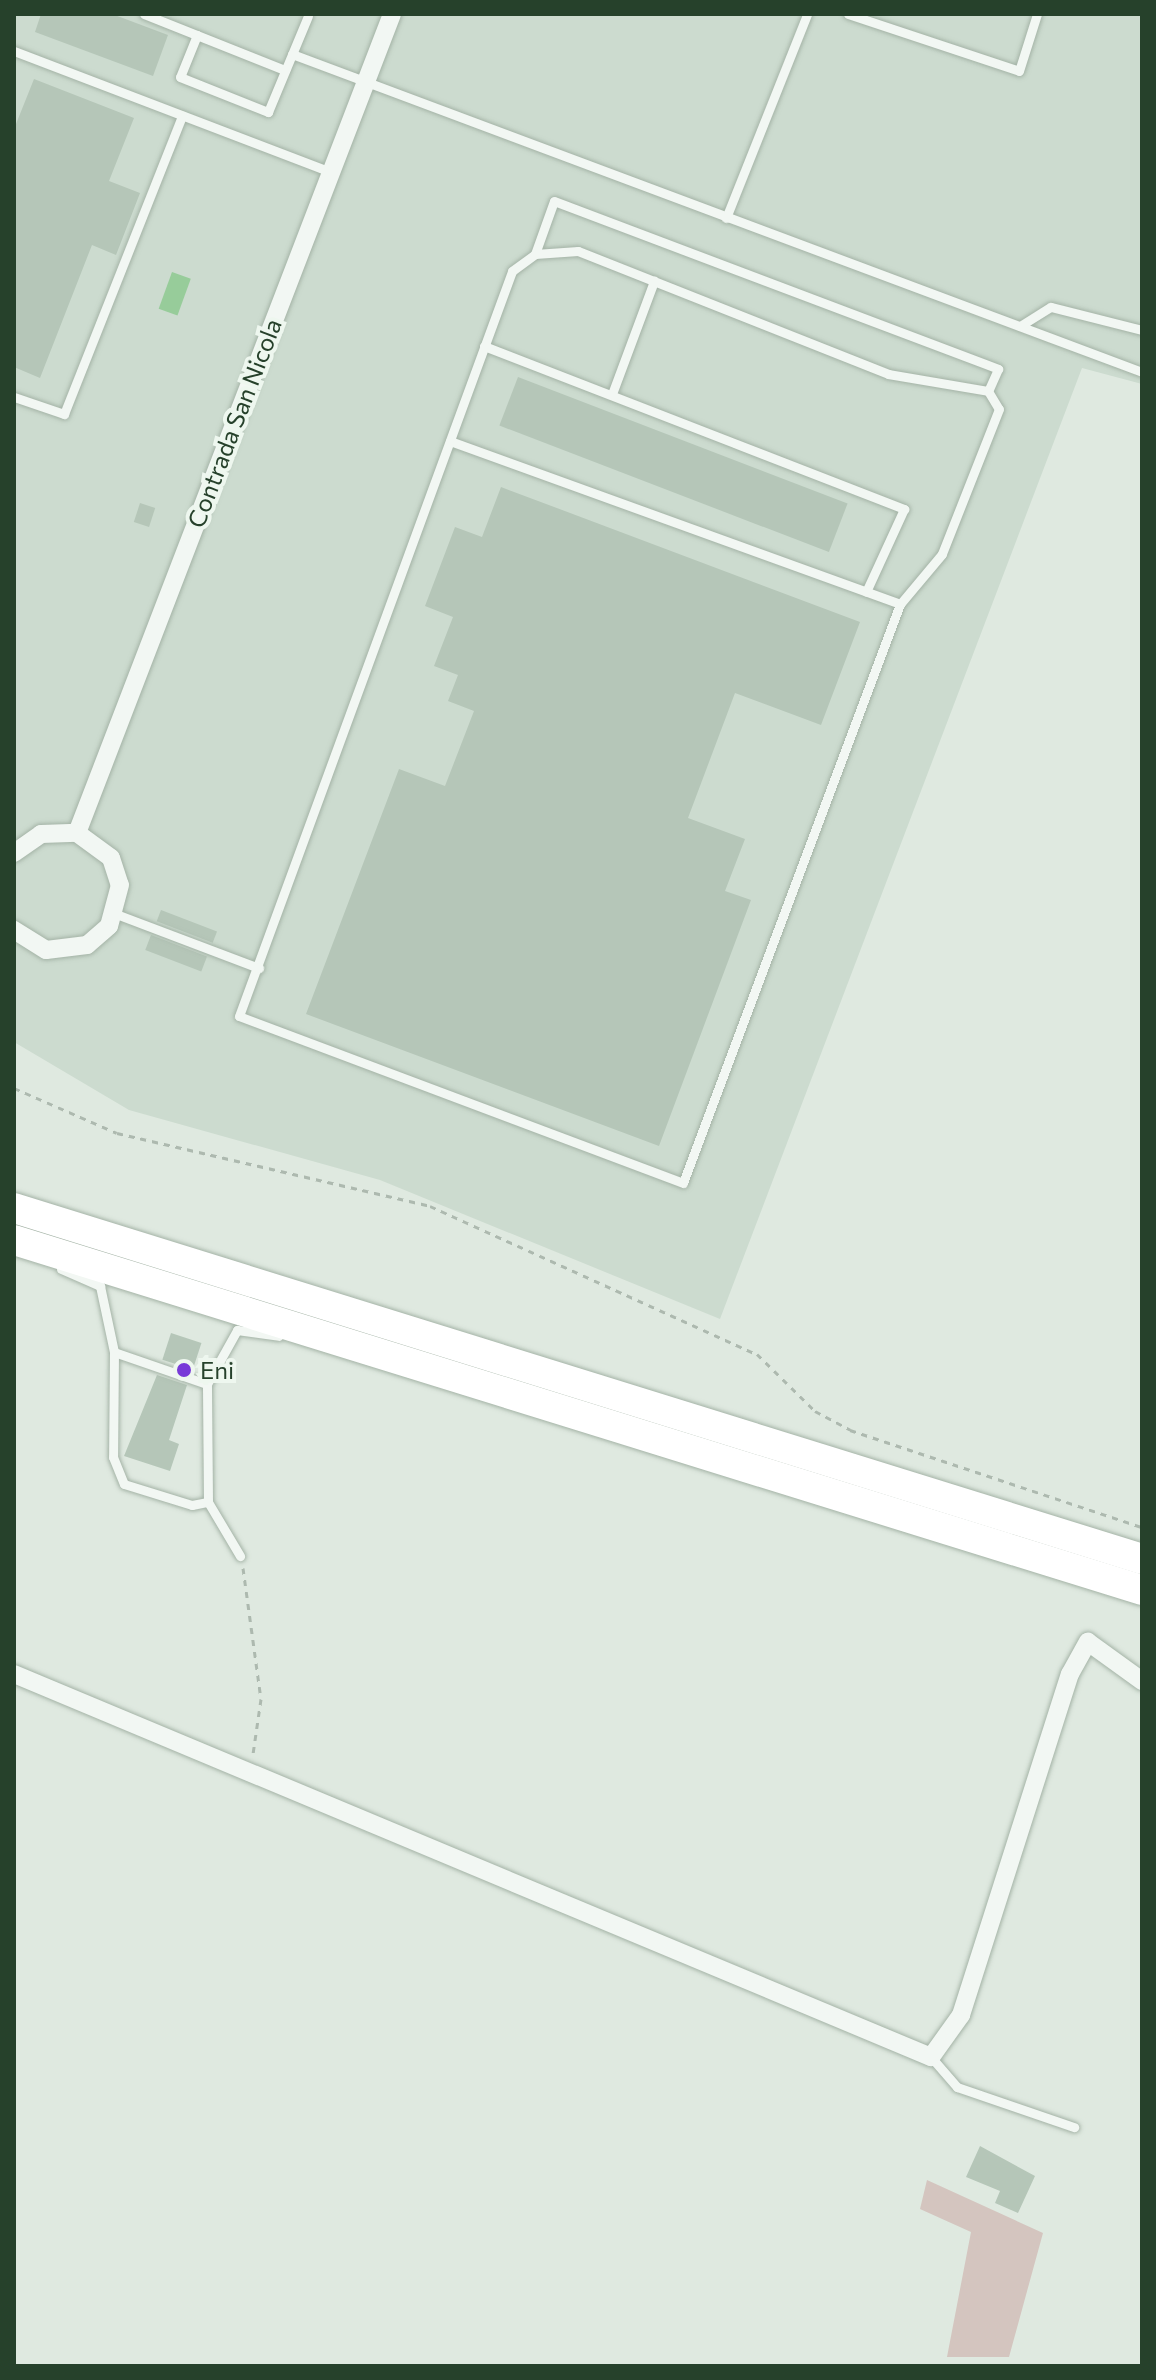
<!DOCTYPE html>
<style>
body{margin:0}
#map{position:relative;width:1156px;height:2380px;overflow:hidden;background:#dfe9e0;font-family:Commissioner,sans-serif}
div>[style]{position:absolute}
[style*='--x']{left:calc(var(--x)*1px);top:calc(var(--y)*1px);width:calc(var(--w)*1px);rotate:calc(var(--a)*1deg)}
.built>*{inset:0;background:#ccdbcf}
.green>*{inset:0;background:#d4c5bf}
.water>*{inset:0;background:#97cc9a;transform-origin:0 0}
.building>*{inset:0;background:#b5c6b8;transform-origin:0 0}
.path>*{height:3px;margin-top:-1.5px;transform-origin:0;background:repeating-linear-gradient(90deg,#adb9af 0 6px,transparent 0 12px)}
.roads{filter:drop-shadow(0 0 2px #a4b3a6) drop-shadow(0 0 2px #a4b3a6)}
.service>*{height:9px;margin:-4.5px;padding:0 4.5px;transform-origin:4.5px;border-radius:4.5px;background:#f2f7f3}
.minor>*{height:18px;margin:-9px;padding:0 9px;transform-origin:9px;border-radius:9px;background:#f2f7f3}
.trunk>*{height:30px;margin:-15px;padding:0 15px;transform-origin:15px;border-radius:15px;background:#fff}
.dots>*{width:22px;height:22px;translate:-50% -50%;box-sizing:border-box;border:4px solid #eef7ef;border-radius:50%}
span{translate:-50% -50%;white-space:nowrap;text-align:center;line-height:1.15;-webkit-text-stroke:8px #eef7ef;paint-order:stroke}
.street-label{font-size:24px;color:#26412b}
.poi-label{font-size:24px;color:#26412b}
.left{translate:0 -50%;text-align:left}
.frame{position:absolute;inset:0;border:16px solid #26412b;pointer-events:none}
</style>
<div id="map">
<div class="built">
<i style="clip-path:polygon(14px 14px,1142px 14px,1142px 384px,1082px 368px,720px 1319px,380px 1180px,129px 1110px,14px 1042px)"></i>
</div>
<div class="green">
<i style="clip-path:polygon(927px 2180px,1043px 2233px,1009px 2357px,947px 2357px,971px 2232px,920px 2209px)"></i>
</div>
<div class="water">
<i style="left:172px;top:272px;width:20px;height:39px;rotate:20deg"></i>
</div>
<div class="building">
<i style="clip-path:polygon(41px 14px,112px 14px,168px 35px,153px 76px,35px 32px)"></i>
<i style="clip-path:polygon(34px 79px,134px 118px,109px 181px,140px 193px,116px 255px,92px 245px,40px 378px,14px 367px,14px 129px)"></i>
<i style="left:518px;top:377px;width:353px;height:52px;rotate:21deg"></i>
<i style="clip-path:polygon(501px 487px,860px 622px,821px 725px,735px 693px,688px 818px,745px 839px,725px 891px,751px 900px,659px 1146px,306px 1014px,399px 769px,445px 786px,474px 711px,448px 701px,458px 675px,434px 666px,453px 617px,425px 606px,455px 527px,482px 537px)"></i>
<i style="left:140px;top:503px;width:16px;height:20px;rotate:18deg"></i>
<i style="left:161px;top:910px;width:60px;height:12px;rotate:21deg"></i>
<i style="left:151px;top:935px;width:60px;height:16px;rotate:21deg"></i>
<i style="left:171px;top:1333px;width:32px;height:28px;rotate:18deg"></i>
<i style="clip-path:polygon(157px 1375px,187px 1385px,169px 1440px,179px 1444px,170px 1471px,124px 1456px)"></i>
<i style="clip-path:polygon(980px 2146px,1035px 2176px,1018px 2213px,995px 2203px,1000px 2191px,966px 2177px)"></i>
</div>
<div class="path">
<i style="--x:14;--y:1088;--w:112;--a:23.6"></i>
<i style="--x:117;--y:1133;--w:321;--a:13.1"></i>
<i style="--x:430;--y:1206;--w:359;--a:24.4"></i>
<i style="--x:757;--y:1354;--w:81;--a:44.5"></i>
<i style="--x:815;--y:1411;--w:40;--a:28"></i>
<i style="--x:850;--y:1430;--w:308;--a:18.4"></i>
<i style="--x:243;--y:1568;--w:132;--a:82.2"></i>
<i style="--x:261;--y:1699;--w:56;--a:98.3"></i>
</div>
<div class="roads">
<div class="service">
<i style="--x:144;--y:14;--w:152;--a:21.7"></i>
<i style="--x:848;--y:14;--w:180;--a:18.4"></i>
<i style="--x:1019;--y:71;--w:60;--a:-72.5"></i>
<i style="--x:197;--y:35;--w:45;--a:112"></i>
<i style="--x:180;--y:77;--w:95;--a:21.7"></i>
<i style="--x:268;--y:112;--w:104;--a:-67.4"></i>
<i style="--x:14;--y:51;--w:339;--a:20.9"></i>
<i style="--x:292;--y:54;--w:908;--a:20.51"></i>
<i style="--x:726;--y:218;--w:219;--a:-68.3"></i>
<i style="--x:535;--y:254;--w:56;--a:-70.3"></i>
<i style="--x:554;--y:201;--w:475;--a:20.7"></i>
<i style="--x:998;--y:369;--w:24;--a:114"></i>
<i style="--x:1020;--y:326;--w:36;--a:-32"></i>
<i style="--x:1051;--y:307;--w:94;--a:14.2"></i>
<i style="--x:484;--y:346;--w:451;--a:21.2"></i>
<i style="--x:904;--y:509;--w:91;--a:114.6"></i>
<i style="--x:612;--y:394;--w:121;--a:-69.6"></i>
<i style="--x:14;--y:397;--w:53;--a:18.8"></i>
<i style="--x:64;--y:414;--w:321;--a:-68.4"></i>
<i style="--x:450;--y:441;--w:479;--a:19.9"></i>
<i style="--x:900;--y:604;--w:618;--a:110.55"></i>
<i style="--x:683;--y:1183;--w:474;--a:-159.4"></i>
<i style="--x:239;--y:1016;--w:793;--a:-69.87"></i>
<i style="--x:512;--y:271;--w:29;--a:-36"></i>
<i style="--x:535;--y:254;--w:43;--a:-4"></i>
<i style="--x:578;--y:251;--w:334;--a:21.6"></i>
<i style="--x:888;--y:374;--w:101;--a:9.6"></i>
<i style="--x:988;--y:391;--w:21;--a:59"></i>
<i style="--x:999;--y:409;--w:156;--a:111.5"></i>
<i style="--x:942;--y:554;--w:65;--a:130"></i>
<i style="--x:116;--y:914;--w:153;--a:20.7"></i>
<i style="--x:61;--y:1269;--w:43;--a:23.6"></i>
<i style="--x:100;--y:1286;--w:67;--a:78"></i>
<i style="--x:114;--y:1352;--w:98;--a:19"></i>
<i style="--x:207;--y:1384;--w:62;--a:-60.9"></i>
<i style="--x:237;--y:1330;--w:42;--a:8.1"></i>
<i style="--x:114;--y:1352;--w:105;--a:90.5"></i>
<i style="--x:113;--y:1457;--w:29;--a:68"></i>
<i style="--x:124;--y:1484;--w:71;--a:17.2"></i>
<i style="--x:192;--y:1505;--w:16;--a:-11"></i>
<i style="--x:208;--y:1502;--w:118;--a:-90.5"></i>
<i style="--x:208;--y:1502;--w:63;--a:59.3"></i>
<i style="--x:931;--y:2057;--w:40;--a:49"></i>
<i style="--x:957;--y:2087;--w:124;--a:18.9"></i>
</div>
<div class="minor">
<i style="--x:77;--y:833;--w:877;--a:-68.96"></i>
<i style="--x:14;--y:853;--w:33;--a:-35"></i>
<i style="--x:41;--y:834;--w:36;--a:-2"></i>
<i style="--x:77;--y:833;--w:42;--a:36.3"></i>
<i style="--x:111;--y:858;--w:28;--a:72"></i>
<i style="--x:120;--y:885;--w:42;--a:105"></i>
<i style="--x:109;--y:926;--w:29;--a:139"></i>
<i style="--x:87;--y:945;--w:41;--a:173"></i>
<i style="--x:46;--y:950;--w:38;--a:-148"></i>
<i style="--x:14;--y:1674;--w:994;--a:22.67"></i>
<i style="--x:931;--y:2057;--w:52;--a:-54.5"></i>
<i style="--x:961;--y:2015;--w:358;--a:-72.3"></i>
<i style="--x:1070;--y:1674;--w:37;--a:-61"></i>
<i style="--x:1088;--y:1642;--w:67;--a:35.8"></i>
</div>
<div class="trunk">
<i style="--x:14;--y:1208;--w:1181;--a:17.28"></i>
<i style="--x:14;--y:1240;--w:1181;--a:17.24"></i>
</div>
</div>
<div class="dots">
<i style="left:184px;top:1370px;background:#783ad8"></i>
</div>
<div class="street-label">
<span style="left:234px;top:423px;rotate:-69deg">Contrada San Nicola</span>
</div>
<div class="poi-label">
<span class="left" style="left:200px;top:1370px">Eni</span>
</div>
<div class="frame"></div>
</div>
